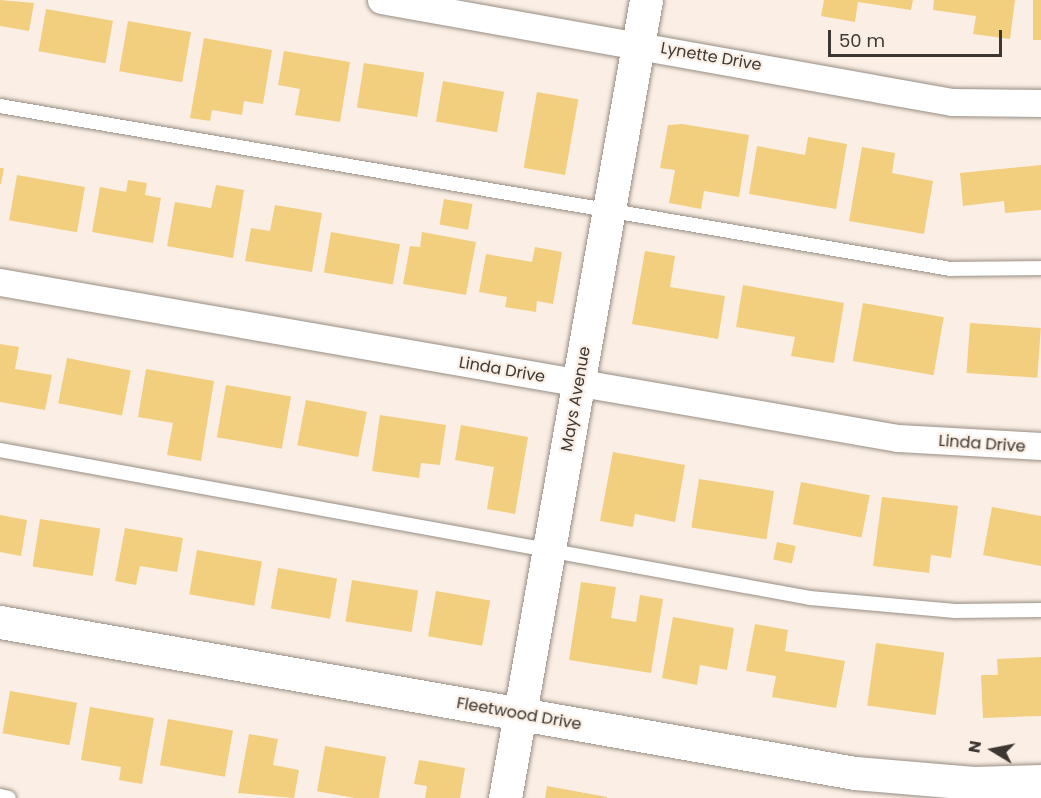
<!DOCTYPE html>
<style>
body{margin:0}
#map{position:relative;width:1041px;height:798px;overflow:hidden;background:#fbefe5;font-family:Poppins,sans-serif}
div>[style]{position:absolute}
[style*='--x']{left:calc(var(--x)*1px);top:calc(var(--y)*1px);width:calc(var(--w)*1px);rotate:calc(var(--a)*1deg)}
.building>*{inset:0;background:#f2ce7f;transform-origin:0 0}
.roads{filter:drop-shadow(0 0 2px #978d84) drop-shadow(0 0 2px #978d84)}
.service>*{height:14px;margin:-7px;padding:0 7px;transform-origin:7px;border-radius:7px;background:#fff}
.minor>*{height:27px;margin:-13.5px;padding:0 13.5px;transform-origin:13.5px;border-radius:13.5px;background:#fff}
.tertiary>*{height:33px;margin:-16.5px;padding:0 16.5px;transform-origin:16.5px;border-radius:16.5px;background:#fff}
span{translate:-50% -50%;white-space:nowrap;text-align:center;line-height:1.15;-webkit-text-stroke:4.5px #fbefe5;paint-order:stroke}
.street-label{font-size:16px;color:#3c3733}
.north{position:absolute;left:963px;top:720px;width:60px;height:60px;-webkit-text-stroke:4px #fbefe5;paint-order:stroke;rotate:280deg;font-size:16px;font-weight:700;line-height:24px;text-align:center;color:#3c3733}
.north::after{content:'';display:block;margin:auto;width:21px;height:27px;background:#3c3733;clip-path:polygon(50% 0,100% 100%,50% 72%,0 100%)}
.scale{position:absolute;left:828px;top:30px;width:174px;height:27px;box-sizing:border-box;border:3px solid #3c3733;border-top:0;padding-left:8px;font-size:18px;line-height:21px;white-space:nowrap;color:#3c3733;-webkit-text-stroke:4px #fbefe5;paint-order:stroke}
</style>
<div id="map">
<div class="building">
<i style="clip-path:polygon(0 0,34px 3px,29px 31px,0 26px)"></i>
<i style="clip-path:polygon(824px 0,913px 0,911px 10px,858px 2px,855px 22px,821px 16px)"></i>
<i style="clip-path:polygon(934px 0,1015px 0,1010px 39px,973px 34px,976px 16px,933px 10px)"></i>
<i style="left:1033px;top:0;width:8px;height:40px"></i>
<i style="left:46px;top:9px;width:68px;height:43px;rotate:10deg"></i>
<i style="left:128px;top:21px;width:64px;height:51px;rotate:10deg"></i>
<i style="clip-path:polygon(204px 38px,272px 50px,263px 104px,244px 101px,242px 115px,212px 110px,210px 121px,190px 118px)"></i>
<i style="clip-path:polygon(284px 51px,350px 62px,340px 122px,295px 115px,300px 89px,278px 85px)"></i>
<i style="left:364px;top:63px;width:61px;height:45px;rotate:9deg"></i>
<i style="left:443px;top:81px;width:62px;height:41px;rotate:10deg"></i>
<i style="left:537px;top:92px;width:42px;height:77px;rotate:10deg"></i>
<i style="clip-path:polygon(682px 124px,749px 135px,739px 197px,704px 191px,701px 209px,669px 203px,675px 170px,660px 168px,668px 125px)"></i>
<i style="clip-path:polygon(808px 137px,847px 144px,836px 209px,749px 194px,757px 146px,805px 155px)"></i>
<i style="clip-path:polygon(862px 147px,895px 153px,892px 173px,933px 181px,924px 234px,849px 221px)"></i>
<i style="clip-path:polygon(1041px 165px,1041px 210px,1005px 213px,1004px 201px,963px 206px,960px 173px)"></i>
<i style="clip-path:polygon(0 168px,4px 168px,1px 184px,0 184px)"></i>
<i style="left:17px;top:175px;width:69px;height:46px;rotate:10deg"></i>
<i style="clip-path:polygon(128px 180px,147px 183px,145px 195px,161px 198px,153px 243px,92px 232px,100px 187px,126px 192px)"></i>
<i style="clip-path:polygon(216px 185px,244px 190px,233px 258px,167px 246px,175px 202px,211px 208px)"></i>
<i style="left:444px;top:199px;width:29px;height:26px;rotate:10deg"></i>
<i style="clip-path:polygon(275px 205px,322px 213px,312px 272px,245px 261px,251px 228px,270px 231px)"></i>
<i style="left:331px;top:232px;width:70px;height:41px;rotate:10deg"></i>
<i style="clip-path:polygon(422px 232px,476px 242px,466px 295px,403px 284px,410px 246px,420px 247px)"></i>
<i style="clip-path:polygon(535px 247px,562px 252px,553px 304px,537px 301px,536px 312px,505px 307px,507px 297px,479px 292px,486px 254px,532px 262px)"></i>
<i style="clip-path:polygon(645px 251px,675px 256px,670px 287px,725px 296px,718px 339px,632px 324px)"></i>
<i style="clip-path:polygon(743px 285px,844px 303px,834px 363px,791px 356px,795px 337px,736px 327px)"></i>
<i style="left:863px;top:303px;width:82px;height:59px;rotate:10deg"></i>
<i style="left:970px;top:323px;width:71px;height:50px;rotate:4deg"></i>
<i style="clip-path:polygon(0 344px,19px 347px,15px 369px,52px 375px,45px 410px,0 402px)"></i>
<i style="left:67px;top:358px;width:65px;height:46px;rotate:11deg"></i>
<i style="clip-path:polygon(146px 369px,214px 381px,201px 461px,167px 455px,173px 423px,138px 417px)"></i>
<i style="left:226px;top:385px;width:66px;height:53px;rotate:10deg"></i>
<i style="left:306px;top:400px;width:62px;height:46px;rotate:11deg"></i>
<i style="clip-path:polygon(380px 415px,446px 425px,440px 465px,421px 463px,419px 478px,372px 471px)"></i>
<i style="clip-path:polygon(461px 425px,528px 437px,515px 514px,487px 509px,494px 467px,455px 460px)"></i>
<i style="clip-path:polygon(613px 452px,685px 465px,675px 522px,635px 514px,633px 527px,600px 521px)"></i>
<i style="left:699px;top:479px;width:76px;height:49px;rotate:9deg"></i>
<i style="left:801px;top:482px;width:70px;height:43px;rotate:11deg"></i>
<i style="clip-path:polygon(882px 497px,958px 506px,951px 558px,931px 555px,929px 573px,873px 566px)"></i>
<i style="clip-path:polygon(992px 507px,1041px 516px,1041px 566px,983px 555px)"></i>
<i style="clip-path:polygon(0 515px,27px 520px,21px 556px,0 552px)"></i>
<i style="left:40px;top:519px;width:61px;height:48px;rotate:9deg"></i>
<i style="clip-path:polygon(125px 528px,183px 538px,177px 572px,140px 566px,136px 585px,115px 581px)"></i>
<i style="left:777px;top:542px;width:19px;height:18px;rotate:12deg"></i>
<i style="left:197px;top:550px;width:66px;height:45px;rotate:10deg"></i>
<i style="left:278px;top:568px;width:60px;height:41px;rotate:10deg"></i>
<i style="left:352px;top:580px;width:67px;height:42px;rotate:9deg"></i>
<i style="clip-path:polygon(581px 582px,616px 587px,611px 618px,636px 622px,640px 595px,663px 599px,651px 673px,569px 660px)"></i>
<i style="left:436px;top:591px;width:55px;height:46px;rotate:10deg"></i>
<i style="clip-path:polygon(673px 617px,734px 628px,727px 670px,700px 665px,697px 685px,662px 678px)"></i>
<i style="clip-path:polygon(755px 624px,788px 630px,785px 651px,845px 661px,836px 708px,772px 697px,776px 676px,746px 671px)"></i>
<i style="left:876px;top:643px;width:69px;height:63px;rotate:8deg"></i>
<i style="clip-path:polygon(1041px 657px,1041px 716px,983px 718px,981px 675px,998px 675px,997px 659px)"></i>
<i style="left:10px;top:691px;width:68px;height:43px;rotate:10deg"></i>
<i style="clip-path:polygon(90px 707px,154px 718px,142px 784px,119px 780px,121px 767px,81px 760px)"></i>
<i style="left:168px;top:719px;width:66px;height:47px;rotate:10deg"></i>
<i style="clip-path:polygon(249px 734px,278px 739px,273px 765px,299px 770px,294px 798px,238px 793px)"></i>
<i style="left:325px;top:746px;width:62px;height:46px;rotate:10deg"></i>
<i style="clip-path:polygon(419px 760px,465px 768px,460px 798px,425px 798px,427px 786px,414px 784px)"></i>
<i style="clip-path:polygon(547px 786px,607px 797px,607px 798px,545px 798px)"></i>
</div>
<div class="roads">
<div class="service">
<i style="--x:0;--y:106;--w:965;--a:9.73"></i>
<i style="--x:951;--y:269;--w:90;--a:-0.6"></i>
<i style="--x:0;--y:450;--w:823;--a:10.35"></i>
<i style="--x:810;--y:598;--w:146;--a:5.1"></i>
<i style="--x:955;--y:611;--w:86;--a:-0.7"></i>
<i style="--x:0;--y:796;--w:9;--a:13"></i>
</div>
<div class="minor">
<i style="--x:381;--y:0;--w:580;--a:10.13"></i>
<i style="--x:952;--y:102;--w:89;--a:0.6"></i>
<i style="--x:0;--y:282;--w:911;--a:9.86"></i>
<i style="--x:898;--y:438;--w:143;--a:3.2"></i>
</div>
<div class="tertiary">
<i style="--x:0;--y:622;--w:868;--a:10.02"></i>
<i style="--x:855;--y:773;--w:119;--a:4.8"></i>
<i style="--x:974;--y:783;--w:67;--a:-1.7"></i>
<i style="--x:505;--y:798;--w:810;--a:-79.98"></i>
</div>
</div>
<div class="street-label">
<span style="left:711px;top:57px;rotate:10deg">Lynette Drive</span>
<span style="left:502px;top:370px;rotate:10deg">Linda Drive</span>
<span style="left:576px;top:399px;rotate:-80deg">Mays Avenue</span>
<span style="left:982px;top:444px;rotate:4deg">Linda Drive</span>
<span style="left:519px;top:714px;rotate:10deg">Fleetwood Drive</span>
</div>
<div class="north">N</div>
<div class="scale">50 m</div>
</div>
